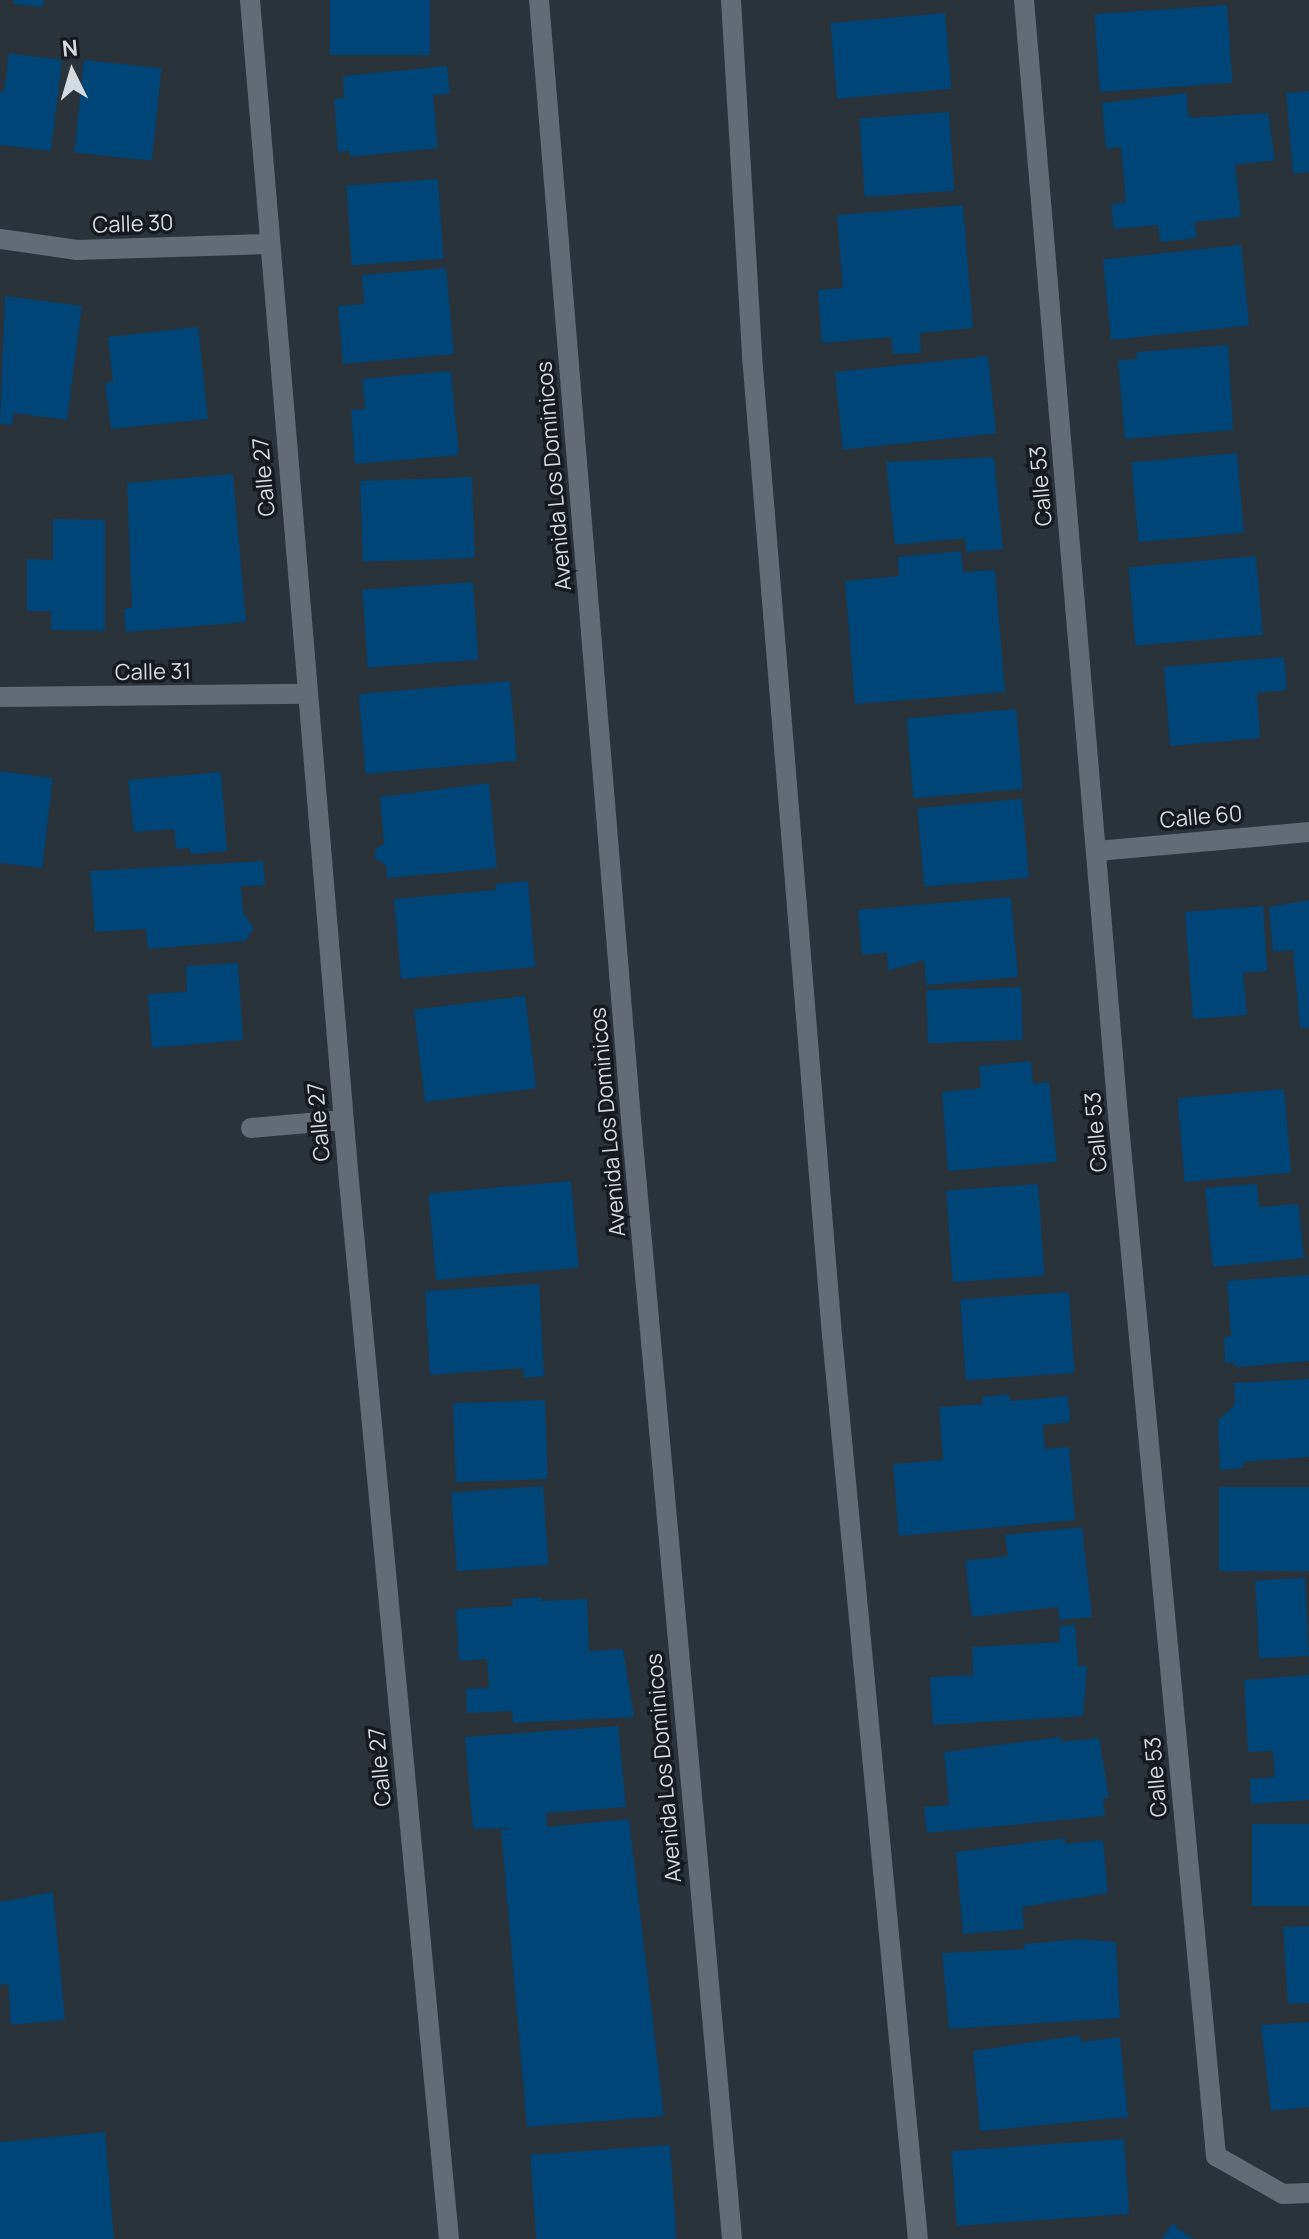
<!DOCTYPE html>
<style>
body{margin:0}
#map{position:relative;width:1309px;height:2239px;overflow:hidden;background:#2a323a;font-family:Manrope,sans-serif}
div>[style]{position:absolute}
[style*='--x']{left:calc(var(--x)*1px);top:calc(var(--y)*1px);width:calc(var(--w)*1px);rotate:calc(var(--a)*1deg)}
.building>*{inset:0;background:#004577;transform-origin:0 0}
.minor>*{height:20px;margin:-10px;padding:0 10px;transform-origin:10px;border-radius:10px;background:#636c75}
span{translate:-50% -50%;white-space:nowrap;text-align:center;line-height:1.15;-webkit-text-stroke:7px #16191d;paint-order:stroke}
.street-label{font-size:22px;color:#d5dadf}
.north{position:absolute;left:32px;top:32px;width:80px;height:80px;-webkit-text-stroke:6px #16191d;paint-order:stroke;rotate:355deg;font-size:22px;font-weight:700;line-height:32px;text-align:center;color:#d5dadf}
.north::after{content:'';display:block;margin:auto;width:28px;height:36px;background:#d5dadf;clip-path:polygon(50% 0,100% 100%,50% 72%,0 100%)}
</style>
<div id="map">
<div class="building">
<i style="clip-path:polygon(14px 0,44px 0,43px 7px,13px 4px)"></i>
<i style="left:330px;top:0;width:100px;height:55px"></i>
<i style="left:1227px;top:5px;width:78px;height:133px;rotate:86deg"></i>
<i style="left:945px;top:13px;width:76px;height:115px;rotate:85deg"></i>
<i style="clip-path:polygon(9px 53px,62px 60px,51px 151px,0 145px,0 92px,4px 92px)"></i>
<i style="left:84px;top:60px;width:78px;height:93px;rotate:6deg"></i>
<i style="clip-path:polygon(447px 66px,450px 94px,433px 95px,438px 148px,350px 157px,350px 151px,338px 152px,334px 99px,344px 98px,343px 76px)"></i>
<i style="clip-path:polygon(1309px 91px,1309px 172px,1293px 174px,1286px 93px)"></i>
<i style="clip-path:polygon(1186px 93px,1189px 118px,1268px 113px,1275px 160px,1235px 165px,1241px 217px,1195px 222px,1197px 238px,1160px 242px,1158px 225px,1114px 229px,1111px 204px,1126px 202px,1121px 147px,1106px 149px,1102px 103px)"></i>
<i style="left:949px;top:112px;width:79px;height:90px;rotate:86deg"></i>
<i style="left:438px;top:179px;width:80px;height:92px;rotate:86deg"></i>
<i style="clip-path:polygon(963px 205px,973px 328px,920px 333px,921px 353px,893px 354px,891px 337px,822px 343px,818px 290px,843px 288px,837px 215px)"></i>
<i style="left:1241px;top:245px;width:81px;height:139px;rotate:84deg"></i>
<i style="clip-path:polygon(446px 268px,454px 354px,343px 364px,338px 306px,364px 304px,362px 275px)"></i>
<i style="clip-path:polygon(5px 296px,82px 306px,67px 420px,14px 413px,12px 425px,0 424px)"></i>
<i style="clip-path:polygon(198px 327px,208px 419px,111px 429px,105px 383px,113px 382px,108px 337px)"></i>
<i style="clip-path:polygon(1228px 345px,1233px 430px,1125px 439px,1118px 360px,1137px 359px,1137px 352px)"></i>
<i style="left:988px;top:356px;width:78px;height:154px;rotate:84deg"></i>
<i style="clip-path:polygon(451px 371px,459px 455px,355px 464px,351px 410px,365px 409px,362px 379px)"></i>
<i style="left:1237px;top:453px;width:80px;height:106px;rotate:85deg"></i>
<i style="clip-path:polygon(994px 457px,1003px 549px,966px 552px,965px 538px,895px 545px,886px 462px)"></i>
<i style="clip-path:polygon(233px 474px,246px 622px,126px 632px,124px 609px,132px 608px,127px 483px)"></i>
<i style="left:472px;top:477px;width:81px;height:112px;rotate:88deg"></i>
<i style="clip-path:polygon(53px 519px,105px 520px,105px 631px,51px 630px,51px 611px,27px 611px,27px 559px,53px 560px)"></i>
<i style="clip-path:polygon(961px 551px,963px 572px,995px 570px,1005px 692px,855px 704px,845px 581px,899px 576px,898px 557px)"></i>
<i style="left:1256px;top:556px;width:79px;height:128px;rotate:85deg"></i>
<i style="left:473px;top:582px;width:78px;height:111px;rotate:86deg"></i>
<i style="clip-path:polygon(1284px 657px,1287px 690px,1257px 693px,1260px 738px,1170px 746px,1164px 667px)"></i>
<i style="left:510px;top:681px;width:80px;height:152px;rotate:85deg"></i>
<i style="left:1016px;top:709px;width:80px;height:110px;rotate:85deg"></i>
<i style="clip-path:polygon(0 771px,53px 778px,42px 868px,0 863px)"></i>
<i style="clip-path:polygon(221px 772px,227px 851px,190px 854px,190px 848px,176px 849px,174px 829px,134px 832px,128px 780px)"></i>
<i style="clip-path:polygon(489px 783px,497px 868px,387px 878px,386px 865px,375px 858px,375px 849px,384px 844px,380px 797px)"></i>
<i style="left:1022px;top:799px;width:79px;height:105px;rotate:85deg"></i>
<i style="clip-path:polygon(263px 861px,265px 885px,241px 886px,243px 912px,254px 929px,245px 941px,148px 949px,146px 929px,95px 932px,90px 871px)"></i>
<i style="clip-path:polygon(528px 881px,535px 967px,401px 979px,394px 899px,496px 890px,495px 884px)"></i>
<i style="clip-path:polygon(1011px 897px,1018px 977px,926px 985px,924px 960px,888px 971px,887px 953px,862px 955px,858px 910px)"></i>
<i style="clip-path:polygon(1309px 900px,1309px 1027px,1300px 1028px,1293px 950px,1273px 952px,1269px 907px)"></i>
<i style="clip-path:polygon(1263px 906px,1267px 971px,1243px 973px,1247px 1015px,1193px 1019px,1185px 912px)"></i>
<i style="clip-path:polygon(238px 963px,243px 1040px,152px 1048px,148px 994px,187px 992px,186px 966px)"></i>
<i style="left:1021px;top:987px;width:53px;height:95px;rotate:88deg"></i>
<i style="left:525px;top:996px;width:93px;height:112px;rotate:83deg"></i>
<i style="clip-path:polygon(1031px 1061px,1033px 1084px,1049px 1082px,1057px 1162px,948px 1171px,942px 1092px,981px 1088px,979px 1066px)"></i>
<i style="left:1284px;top:1089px;width:84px;height:107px;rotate:85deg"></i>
<i style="left:571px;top:1181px;width:87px;height:143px;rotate:85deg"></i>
<i style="left:1038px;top:1184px;width:92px;height:92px;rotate:86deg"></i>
<i style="clip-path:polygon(1257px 1184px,1259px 1207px,1298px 1204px,1304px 1258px,1213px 1267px,1205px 1188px)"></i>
<i style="clip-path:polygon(1309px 1275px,1309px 1361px,1235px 1367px,1234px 1362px,1225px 1363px,1224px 1337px,1231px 1336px,1227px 1281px)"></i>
<i style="clip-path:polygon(539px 1284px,544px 1376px,524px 1378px,523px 1368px,430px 1375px,425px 1291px)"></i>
<i style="left:1069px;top:1292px;width:81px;height:109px;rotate:86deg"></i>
<i style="clip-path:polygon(1309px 1379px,1309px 1457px,1243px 1462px,1244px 1468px,1220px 1470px,1218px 1420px,1235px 1405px,1234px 1383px)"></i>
<i style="clip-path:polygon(1009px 1394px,1010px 1401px,1068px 1396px,1070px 1422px,1043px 1425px,1045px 1449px,1069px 1447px,1075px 1520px,899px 1536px,893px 1464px,943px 1460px,939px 1407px,983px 1404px,982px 1397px)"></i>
<i style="left:545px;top:1400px;width:79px;height:92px;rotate:88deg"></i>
<i style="left:543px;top:1486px;width:79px;height:92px;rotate:86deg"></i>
<i style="left:1309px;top:1487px;width:84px;height:90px;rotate:90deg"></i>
<i style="clip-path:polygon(1082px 1527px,1092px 1617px,1059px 1620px,1058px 1607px,972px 1617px,965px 1561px,1008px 1556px,1005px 1535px)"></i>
<i style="left:1305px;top:1578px;width:78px;height:50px;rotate:87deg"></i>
<i style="clip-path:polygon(542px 1597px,541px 1601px,587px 1599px,589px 1651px,623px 1649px,634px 1717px,513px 1723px,512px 1711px,467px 1713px,466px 1689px,489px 1688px,487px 1659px,459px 1661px,456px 1609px,513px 1606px,512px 1599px)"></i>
<i style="clip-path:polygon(1075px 1625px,1078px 1666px,1087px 1666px,1083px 1716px,933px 1725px,930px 1677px,973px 1675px,972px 1647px,1060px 1642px,1059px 1626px)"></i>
<i style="clip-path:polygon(1309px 1675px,1309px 1800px,1251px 1804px,1250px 1779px,1275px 1777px,1273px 1751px,1248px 1752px,1244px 1680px)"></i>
<i style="clip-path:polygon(618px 1726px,626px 1807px,546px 1813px,547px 1827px,629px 1819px,664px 2116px,527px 2127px,501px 1830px,513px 1828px,473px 1829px,465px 1737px)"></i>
<i style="clip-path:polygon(1061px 1737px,1061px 1742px,1099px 1738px,1109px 1798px,1103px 1798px,1105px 1816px,927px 1833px,924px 1807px,949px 1805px,944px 1752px)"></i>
<i style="left:1309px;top:1824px;width:82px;height:57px;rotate:90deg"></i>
<i style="clip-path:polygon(1065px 1838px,1065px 1844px,1103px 1840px,1108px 1893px,1022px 1907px,1024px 1929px,963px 1934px,956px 1852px)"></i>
<i style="clip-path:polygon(53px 1892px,65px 2020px,11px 2025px,8px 1984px,0 1985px,0 1902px)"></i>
<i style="clip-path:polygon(1309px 1926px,1309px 2003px,1288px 2004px,1283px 1927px)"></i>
<i style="clip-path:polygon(1078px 1939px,1116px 1942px,1120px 2018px,949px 2029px,942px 1953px,1025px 1949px,1024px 1944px)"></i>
<i style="clip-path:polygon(1309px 2022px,1309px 2107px,1271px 2111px,1261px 2025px)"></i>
<i style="clip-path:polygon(1080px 2035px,1081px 2042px,1120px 2037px,1128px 2117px,980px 2131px,973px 2051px)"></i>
<i style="clip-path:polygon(105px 2132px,114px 2239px,0 2239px,0 2142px)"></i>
<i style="left:1124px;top:2139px;width:75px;height:173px;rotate:86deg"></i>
<i style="left:670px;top:2145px;width:94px;height:140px;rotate:86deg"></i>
<i style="clip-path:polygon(1172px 2224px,1193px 2239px,1162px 2239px)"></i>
</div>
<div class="minor">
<i style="--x:250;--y:0;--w:1185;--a:85.21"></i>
<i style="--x:349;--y:1181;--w:1063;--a:84.6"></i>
<i style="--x:539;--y:0;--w:1135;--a:85.3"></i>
<i style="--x:632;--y:1131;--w:1113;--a:84.84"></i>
<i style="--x:731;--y:0;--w:357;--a:86.6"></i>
<i style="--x:752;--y:356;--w:982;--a:85.33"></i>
<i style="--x:832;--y:1335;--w:908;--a:84.57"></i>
<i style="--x:1024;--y:0;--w:1119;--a:85.18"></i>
<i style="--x:1118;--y:1115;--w:1046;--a:84.62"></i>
<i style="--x:1216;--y:2156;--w:77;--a:29.6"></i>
<i style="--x:1283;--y:2194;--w:26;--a:-2"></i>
<i style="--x:0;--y:239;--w:78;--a:8.1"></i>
<i style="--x:77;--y:250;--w:191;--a:-1.8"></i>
<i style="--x:0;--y:697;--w:307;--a:-0.6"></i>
<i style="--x:1097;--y:851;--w:213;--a:-5.1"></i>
<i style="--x:251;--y:1128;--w:92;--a:-5"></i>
</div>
<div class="street-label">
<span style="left:133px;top:224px;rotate:-2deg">Calle 30</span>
<span style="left:554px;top:476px;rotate:-95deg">Avenida Los Dominicos</span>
<span style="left:264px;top:477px;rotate:-95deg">Calle 27</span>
<span style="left:1041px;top:486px;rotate:-95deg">Calle 53</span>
<span style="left:153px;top:672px;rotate:-1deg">Calle 31</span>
<span style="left:1201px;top:817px;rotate:-5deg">Calle 60</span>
<span style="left:319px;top:1122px;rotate:-95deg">Calle 27</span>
<span style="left:608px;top:1122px;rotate:-95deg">Avenida Los Dominicos</span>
<span style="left:1096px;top:1132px;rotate:-95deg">Calle 53</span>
<span style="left:380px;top:1767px;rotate:-95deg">Calle 27</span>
<span style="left:664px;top:1768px;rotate:-95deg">Avenida Los Dominicos</span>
<span style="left:1156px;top:1777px;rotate:-95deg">Calle 53</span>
</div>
<div class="north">N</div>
</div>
